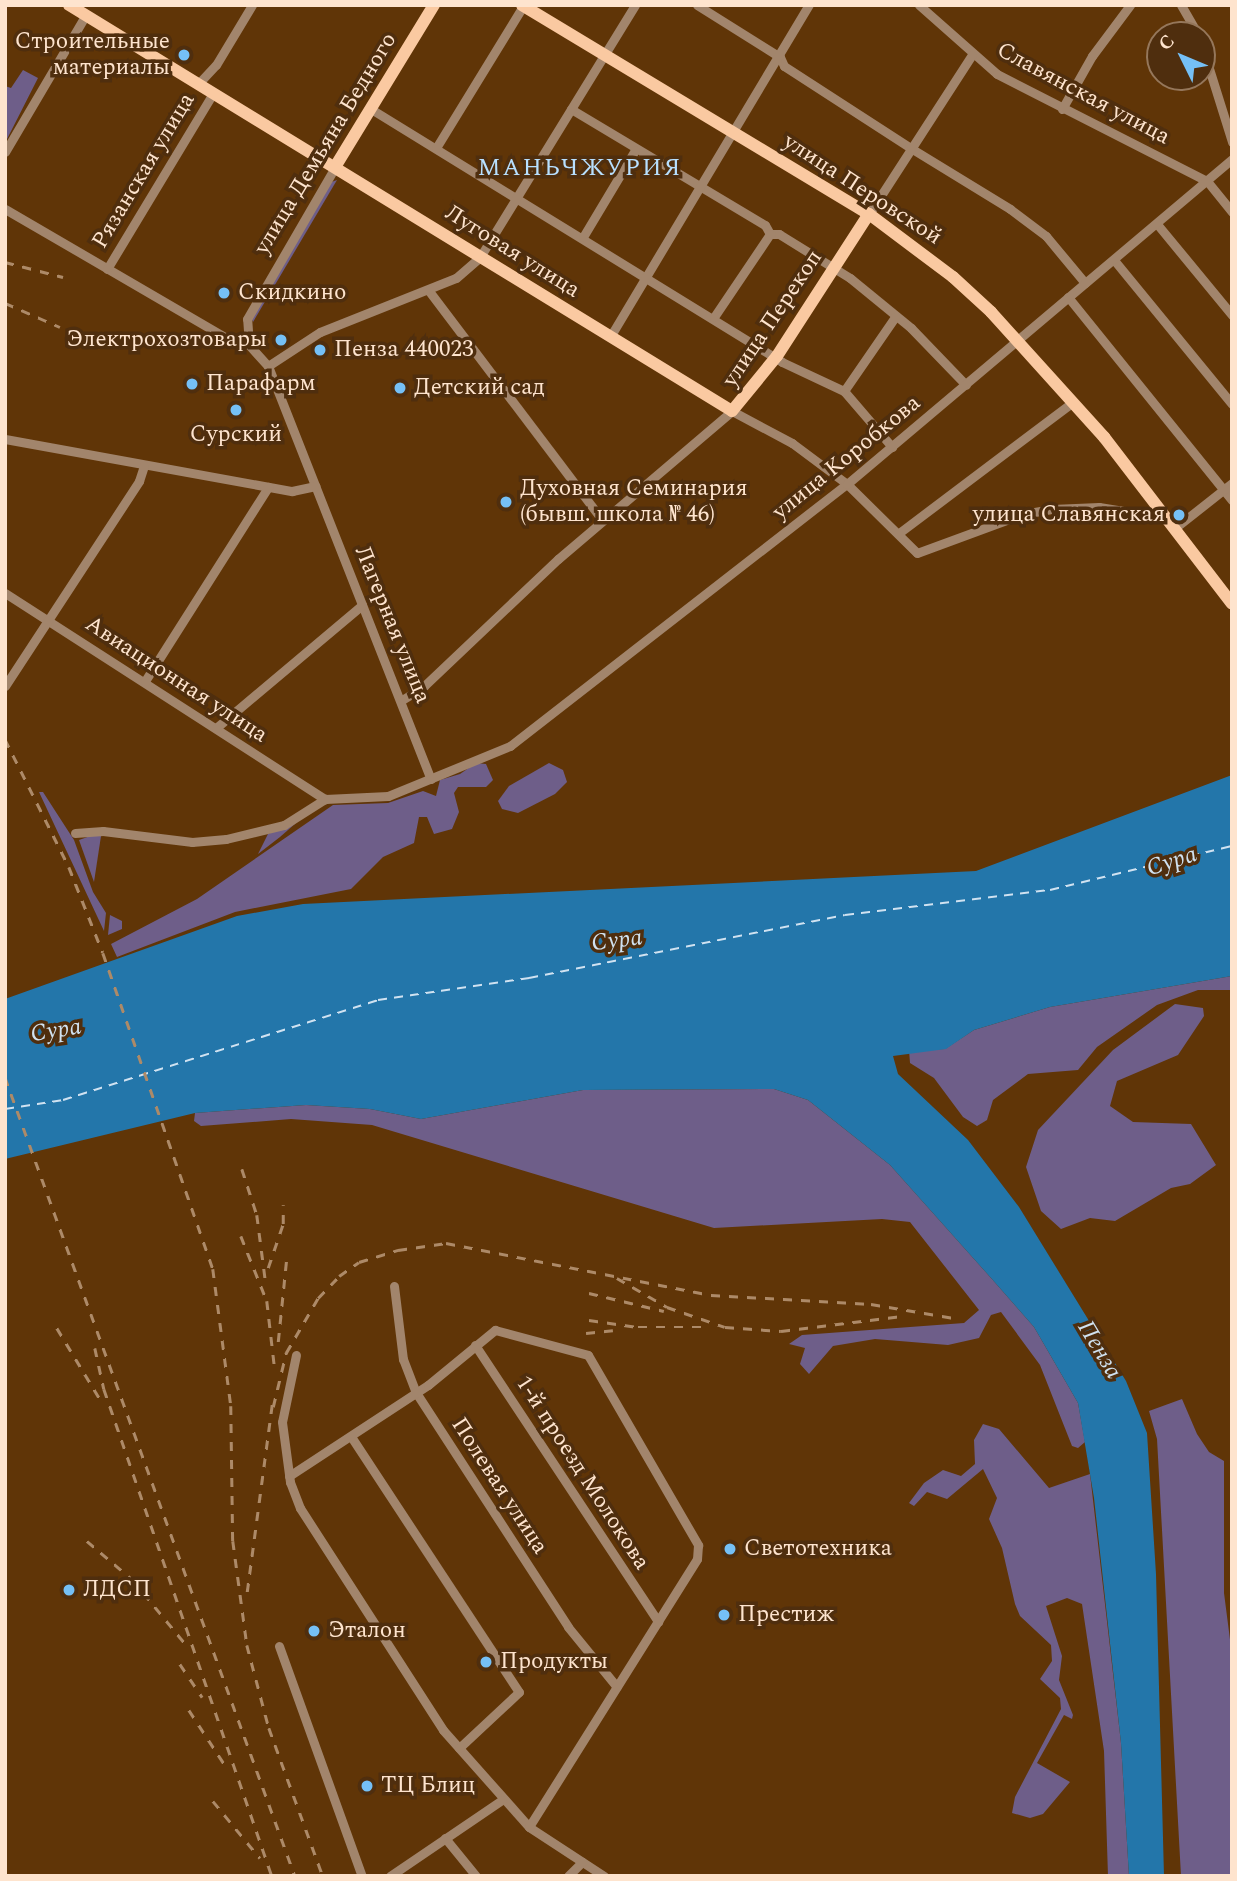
<!DOCTYPE html>
<meta charset="utf-8">
<style>
body{margin:0}
#map{position:relative;width:1237px;height:1881px;overflow:hidden;background:#603507;font-family:Spectral,serif}
div>[style]{position:absolute}
[style*='--x']{left:calc(var(--x)*1px);top:calc(var(--y)*1px);width:calc(var(--w)*1px);rotate:calc(var(--a)*1deg)}
.green>*{inset:0;background:#6e5e89}
.water>*{inset:0;background:#2376aa}
.ferry>*{height:2px;margin-top:-1px;transform-origin:0;background:repeating-linear-gradient(90deg,#d0e2f1 0 9px,transparent 0 16px)}
.minor>*{height:9px;margin:-4.5px;padding:0 4.5px;transform-origin:4.5px;border-radius:4.5px;background:#a2856c}
.major>*{height:12px;margin:-6px;padding:0 6px;transform-origin:6px;border-radius:6px;background:#fac9a1}
.rail>*{height:2.5px;margin-top:-1.25px;transform-origin:0;background:repeating-linear-gradient(90deg,#ad8a68 0 9px,transparent 0 18px)}
.dots>*{width:19px;height:19px;translate:-50% -50%;box-sizing:border-box;border:4px solid #4f2e0e;border-radius:50%}
span{translate:-50% -50%;white-space:nowrap;text-align:center;line-height:1.15;-webkit-text-stroke:7px #4f2e0e;paint-order:stroke}
.poi-label{font-size:23px;color:#fee4ce}
.right{translate:-100% -50%;text-align:right}
.left{translate:0 -50%;text-align:left}
.street-label{font-size:23px;color:#fee4ce}
.neighbourhood-label{font-size:24px;color:#b8e0ff;letter-spacing:2px}
.water-label{font-size:24px;color:#d0e2f1;font-style:italic}
.frame{position:absolute;inset:0;border:7px solid #fee4ce;pointer-events:none}
.north{position:absolute;left:1146px;top:21px;width:70px;height:70px;box-sizing:border-box;background:#4f2e0e;border:2px solid #95775b;border-radius:50%;rotate:313deg;font-size:19px;font-weight:700;line-height:28px;text-align:center;color:#fee4ce}
.north::after{content:'';display:block;margin:auto;width:24px;height:32px;background:#75c0f6;clip-path:polygon(50% 0,100% 100%,50% 72%,0 100%)}
</style>
<div id="map">
<div class="green">
<i style="clip-path:polygon(23px 70px,38px 78px,5px 143px,5px 86px,11px 88px)"></i>
<i style="clip-path:polygon(337px 180px,253px 322px,251px 317px,329px 183px)"></i>
<i style="clip-path:polygon(476px 763px,486px 764px,493px 780px,486px 787px,458px 787px,454px 793px,459px 812px,452px 829px,434px 834px,427px 817px,419px 817px,414px 843px,383px 857px,351px 889px,235px 912px,117px 957px,111px 944px,197px 899px,333px 805px,388px 803px,423px 791px,436px 796px,440px 780px,460px 774px)"></i>
<i style="clip-path:polygon(549px 763px,563px 770px,567px 782px,555px 794px,518px 813px,502px 809px,498px 801px,509px 786px)"></i>
<i style="clip-path:polygon(39px 792px,43px 792px,74px 840px,93px 892px,106px 913px,104px 931px)"></i>
<i style="clip-path:polygon(296px 823px,280px 837px,258px 854px,268px 834px)"></i>
<i style="clip-path:polygon(96px 834px,101px 836px,94px 882px,79px 840px)"></i>
<i style="clip-path:polygon(110px 915px,122px 921px,122px 929px,108px 935px)"></i>
<i style="clip-path:polygon(1232px 976px,1232px 990px,1198px 990px,1157px 1005px,1097px 1047px,1078px 1070px,1028px 1074px,993px 1100px,987px 1120px,977px 1126px,963px 1117px,934px 1078px,910px 1063px,909px 1050px,945px 1049px,974px 1030px,1050px 1007px)"></i>
<i style="clip-path:polygon(1175px 1004px,1203px 1008px,1204px 1016px,1178px 1055px,1117px 1081px,1110px 1106px,1133px 1122px,1191px 1124px,1216px 1165px,1190px 1184px,1171px 1188px,1115px 1221px,1090px 1218px,1061px 1229px,1041px 1211px,1026px 1167px,1038px 1130px,1113px 1050px)"></i>
<i style="clip-path:polygon(774px 1089px,808px 1100px,890px 1165px,991px 1278px,1034px 1327px,1078px 1403px,1085px 1442px,1078px 1448px,1072px 1446px,1040px 1365px,1001px 1312px,991px 1315px,979px 1338px,948px 1345px,875px 1339px,833px 1346px,809px 1374px,800px 1364px,805px 1348px,789px 1344px,802px 1335px,964px 1323px,979px 1310px,910px 1222px,882px 1219px,714px 1228px,372px 1125px,291px 1119px,201px 1126px,194px 1121px,195px 1113px,306px 1105px,370px 1109px,421px 1119px,583px 1090px)"></i>
<i style="clip-path:polygon(1182px 1399px,1197px 1434px,1209px 1452px,1224px 1461px,1224px 1593px,1232px 1655px,1232px 1876px,1181px 1876px,1157px 1439px,1149px 1411px)"></i>
<i style="clip-path:polygon(983px 1424px,999px 1429px,1049px 1488px,1090px 1474px,1121px 1743px,1129px 1876px,1108px 1876px,1104px 1751px,1082px 1604px,1067px 1598px,1046px 1606px,1062px 1656px,1059px 1680px,1073px 1715px,1072px 1719px,1064px 1715px,1037px 1763px,1070px 1782px,1043px 1814px,1030px 1818px,1012px 1813px,1015px 1797px,1061px 1709px,1060px 1698px,1040px 1679px,1052px 1661px,1051px 1645px,1020px 1616px,1015px 1604px,1002px 1548px,989px 1519px,997px 1498px,983px 1469px,947px 1499px,927px 1492px,914px 1506px,909px 1503px,924px 1483px,943px 1470px,961px 1476px,975px 1464px,974px 1440px)"></i>
</div>
<div class="water">
<i style="clip-path:polygon(1232px 775px,1232px 976px,1050px 1007px,974px 1030px,946px 1049px,893px 1056px,898px 1074px,968px 1140px,1019px 1207px,1126px 1381px,1147px 1433px,1156px 1574px,1164px 1876px,1129px 1876px,1121px 1743px,1094px 1498px,1078px 1403px,1034px 1327px,991px 1278px,890px 1165px,808px 1100px,774px 1089px,583px 1090px,421px 1119px,370px 1109px,306px 1105px,195px 1113px,5px 1159px,5px 999px,237px 916px,303px 904px,976px 871px)"></i>
</div>
<div class="ferry">
<i style="--x:5;--y:1109;--w:59;--a:-8.8"></i>
<i style="--x:63;--y:1100;--w:330;--a:-17.6"></i>
<i style="--x:378;--y:1000;--w:153;--a:-8.3"></i>
<i style="--x:529;--y:978;--w:322;--a:-11.3"></i>
<i style="--x:845;--y:915;--w:207;--a:-7"></i>
<i style="--x:1050;--y:890;--w:187;--a:-13.6"></i>
</div>
<div class="minor">
<i style="--x:697;--y:5;--w:98;--a:32.1"></i>
<i style="--x:780;--y:57;--w:10;--a:66"></i>
<i style="--x:784;--y:66;--w:149;--a:32.9"></i>
<i style="--x:909;--y:147;--w:119;--a:31.5"></i>
<i style="--x:1010;--y:209;--w:45;--a:36.9"></i>
<i style="--x:1046;--y:236;--w:61;--a:50.3"></i>
<i style="--x:919;--y:5;--w:104;--a:41.5"></i>
<i style="--x:997;--y:74;--w:236;--a:27"></i>
<i style="--x:1207;--y:181;--w:40;--a:51"></i>
<i style="--x:1181;--y:5;--w:34;--a:60"></i>
<i style="--x:1202;--y:46;--w:101;--a:72.6"></i>
<i style="--x:198;--y:84;--w:26;--a:-47"></i>
<i style="--x:216;--y:65;--w:70;--a:-59"></i>
<i style="--x:371;--y:109;--w:483;--a:31.6"></i>
<i style="--x:782;--y:362;--w:68;--a:25.1"></i>
<i style="--x:844;--y:391;--w:74;--a:49.4"></i>
<i style="--x:571;--y:109;--w:226;--a:30.9"></i>
<i style="--x:765;--y:225;--w:10;--a:61"></i>
<i style="--x:770;--y:234;--w:9;--a:0"></i>
<i style="--x:779;--y:234;--w:84;--a:31.8"></i>
<i style="--x:850;--y:278;--w:79;--a:39.3"></i>
<i style="--x:911;--y:328;--w:79;--a:46"></i>
<i style="--x:1062;--y:109;--w:61;--a:-60.5"></i>
<i style="--x:1092;--y:56;--w:64;--a:-53.3"></i>
<i style="--x:436;--y:148;--w:167;--a:-58.5"></i>
<i style="--x:5;--y:152;--w:158;--a:-59.5"></i>
<i style="--x:5;--y:209;--w:255;--a:30.2"></i>
<i style="--x:225;--y:337;--w:25;--a:18"></i>
<i style="--x:249;--y:345;--w:28;--a:48"></i>
<i style="--x:268;--y:366;--w:444;--a:68.5"></i>
<i style="--x:869;--y:214;--w:189;--a:-57.1"></i>
<i style="--x:1157;--y:224;--w:118;--a:50.5"></i>
<i style="--x:583;--y:237;--w:101;--a:-59.1"></i>
<i style="--x:1114;--y:260;--w:186;--a:50.7"></i>
<i style="--x:107;--y:269;--w:205;--a:-58.9"></i>
<i style="--x:429;--y:291;--w:287;--a:52.9"></i>
<i style="--x:1068;--y:297;--w:261;--a:51.1"></i>
<i style="--x:714;--y:317;--w:100;--a:-56"></i>
<i style="--x:610;--y:337;--w:387;--a:-59.1"></i>
<i style="--x:249;--y:345;--w:26;--a:-94"></i>
<i style="--x:247;--y:319;--w:176;--a:-59.9"></i>
<i style="--x:268;--y:366;--w:62;--a:-33.2"></i>
<i style="--x:320;--y:332;--w:146;--a:-21.7"></i>
<i style="--x:456;--y:278;--w:32;--a:-41"></i>
<i style="--x:480;--y:257;--w:296;--a:-58.4"></i>
<i style="--x:844;--y:391;--w:90;--a:-55.4"></i>
<i style="--x:5;--y:439;--w:292;--a:10.3"></i>
<i style="--x:292;--y:491;--w:24;--a:-12"></i>
<i style="--x:1175;--y:528;--w:73;--a:-38.3"></i>
<i style="--x:899;--y:533;--w:218;--a:-37"></i>
<i style="--x:5;--y:593;--w:381;--a:32.8"></i>
<i style="--x:145;--y:681;--w:230;--a:-57.6"></i>
<i style="--x:5;--y:686;--w:245;--a:-56.8"></i>
<i style="--x:139;--y:481;--w:16;--a:-72"></i>
<i style="--x:402;--y:700;--w:26;--a:-32"></i>
<i style="--x:424;--y:686;--w:185;--a:-43.5"></i>
<i style="--x:558;--y:559;--w:228;--a:-40.4"></i>
<i style="--x:732;--y:411;--w:68;--a:28.1"></i>
<i style="--x:792;--y:443;--w:69;--a:36.7"></i>
<i style="--x:847;--y:484;--w:98;--a:44.6"></i>
<i style="--x:917;--y:553;--w:113;--a:-20.2"></i>
<i style="--x:1023;--y:514;--w:29;--a:-10"></i>
<i style="--x:1052;--y:509;--w:47;--a:-2.4"></i>
<i style="--x:1099;--y:507;--w:69;--a:9.2"></i>
<i style="--x:216;--y:728;--w:191;--a:-40.1"></i>
<i style="--x:75;--y:833;--w:28;--a:-4"></i>
<i style="--x:103;--y:831;--w:90;--a:7"></i>
<i style="--x:192;--y:842;--w:34;--a:-5"></i>
<i style="--x:226;--y:839;--w:60;--a:-13.6"></i>
<i style="--x:284;--y:825;--w:49;--a:-32.4"></i>
<i style="--x:325;--y:799;--w:63;--a:-2.7"></i>
<i style="--x:388;--y:796;--w:132;--a:-22.3"></i>
<i style="--x:510;--y:746;--w:427;--a:-37.9"></i>
<i style="--x:847;--y:484;--w:504;--a:-40.17"></i>
<i style="--x:394;--y:1286;--w:74;--a:83"></i>
<i style="--x:403;--y:1359;--w:34;--a:69"></i>
<i style="--x:415;--y:1391;--w:281;--a:57"></i>
<i style="--x:568;--y:1627;--w:77;--a:50.8"></i>
<i style="--x:475;--y:1345;--w:332;--a:56.5"></i>
<i style="--x:296;--y:1355;--w:68;--a:101.8"></i>
<i style="--x:282;--y:1422;--w:61;--a:82.4"></i>
<i style="--x:290;--y:1482;--w:28;--a:69"></i>
<i style="--x:300;--y:1508;--w:264;--a:57.2"></i>
<i style="--x:443;--y:1730;--w:130;--a:48.4"></i>
<i style="--x:529;--y:1827;--w:90;--a:33.2"></i>
<i style="--x:352;--y:1438;--w:304;--a:56.7"></i>
<i style="--x:519;--y:1692;--w:82;--a:137"></i>
<i style="--x:289;--y:1476;--w:166;--a:-33.2"></i>
<i style="--x:428;--y:1385;--w:87;--a:-39.4"></i>
<i style="--x:495;--y:1330;--w:96;--a:15"></i>
<i style="--x:588;--y:1355;--w:220;--a:59.9"></i>
<i style="--x:698;--y:1545;--w:14;--a:94"></i>
<i style="--x:697;--y:1559;--w:316;--a:122.1"></i>
<i style="--x:279;--y:1646;--w:245;--a:70.2"></i>
<i style="--x:445;--y:1838;--w:49;--a:50.8"></i>
<i style="--x:390;--y:1876;--w:135;--a:-34.2"></i>
<i style="--x:568;--y:1876;--w:20;--a:-45"></i>
</div>
<div class="major">
<i style="--x:69;--y:5;--w:777;--a:31.48"></i>
<i style="--x:732;--y:411;--w:71;--a:-50.7"></i>
<i style="--x:777;--y:356;--w:169;--a:-57.1"></i>
<i style="--x:522;--y:5;--w:405;--a:31.1"></i>
<i style="--x:869;--y:214;--w:105;--a:36.9"></i>
<i style="--x:953;--y:277;--w:52;--a:42.6"></i>
<i style="--x:991;--y:312;--w:169;--a:47.9"></i>
<i style="--x:1104;--y:437;--w:210;--a:52.5"></i>
<i style="--x:335;--y:167;--w:190;--a:-58.6"></i>
</div>
<div class="rail">
<i style="--x:5;--y:262;--w:60;--a:14.5"></i>
<i style="--x:5;--y:303;--w:60;--a:23.6"></i>
<i style="--x:5;--y:739;--w:143;--a:63.4"></i>
<i style="--x:69;--y:867;--w:92;--a:68.4"></i>
<i style="--x:103;--y:953;--w:335;--a:70.8"></i>
<i style="--x:213;--y:1269;--w:138;--a:82.5"></i>
<i style="--x:231;--y:1406;--w:135;--a:89.2"></i>
<i style="--x:233;--y:1541;--w:105;--a:82.3"></i>
<i style="--x:247;--y:1645;--w:86;--a:75.2"></i>
<i style="--x:269;--y:1728;--w:158;--a:70"></i>
<i style="--x:5;--y:1077;--w:850;--a:70.05"></i>
<i style="--x:242;--y:1169;--w:48;--a:71.9"></i>
<i style="--x:257;--y:1215;--w:70;--a:82.6"></i>
<i style="--x:241;--y:1236;--w:70;--a:68.2"></i>
<i style="--x:267;--y:1301;--w:69;--a:83.4"></i>
<i style="--x:268;--y:1268;--w:46;--a:-71.2"></i>
<i style="--x:283;--y:1224;--w:19;--a:-90"></i>
<i style="--x:617;--y:1278;--w:58;--a:30.1"></i>
<i style="--x:667;--y:1307;--w:61;--a:19"></i>
<i style="--x:725;--y:1327;--w:56;--a:4.1"></i>
<i style="--x:781;--y:1331;--w:122;--a:-7.1"></i>
<i style="--x:589;--y:1293;--w:77;--a:13.5"></i>
<i style="--x:589;--y:1320;--w:49;--a:8.1"></i>
<i style="--x:638;--y:1327;--w:70;--a:0"></i>
<i style="--x:57;--y:1328;--w:89;--a:58.8"></i>
<i style="--x:586;--y:1333;--w:27;--a:-6"></i>
<i style="--x:278;--y:1342;--w:89;--a:-84.2"></i>
<i style="--x:95;--y:1348;--w:42;--a:77.6"></i>
<i style="--x:104;--y:1389;--w:515;--a:70.97"></i>
<i style="--x:273;--y:1407;--w:56;--a:-76.5"></i>
<i style="--x:286;--y:1353;--w:64;--a:-59.8"></i>
<i style="--x:318;--y:1298;--w:30;--a:-46"></i>
<i style="--x:339;--y:1276;--w:24;--a:-35"></i>
<i style="--x:359;--y:1262;--w:41;--a:-17.1"></i>
<i style="--x:398;--y:1250;--w:49;--a:-8.3"></i>
<i style="--x:446;--y:1243;--w:270;--a:11.1"></i>
<i style="--x:711;--y:1295;--w:160;--a:3.2"></i>
<i style="--x:871;--y:1304;--w:84;--a:9.6"></i>
<i style="--x:87;--y:1541;--w:59;--a:40.2"></i>
<i style="--x:132;--y:1579;--w:82;--a:50.5"></i>
<i style="--x:247;--y:1592;--w:196;--a:-82.4"></i>
<i style="--x:180;--y:1664;--w:40;--a:56"></i>
<i style="--x:189;--y:1710;--w:66;--a:56.8"></i>
<i style="--x:213;--y:1801;--w:74;--a:50.5"></i>
</div>
<div class="dots">
<i style="left:184px;top:55px;background:#75c0f6"></i>
<i style="left:224px;top:293px;background:#75c0f6"></i>
<i style="left:281px;top:340px;background:#75c0f6"></i>
<i style="left:320px;top:350px;background:#75c0f6"></i>
<i style="left:192px;top:384px;background:#75c0f6"></i>
<i style="left:400px;top:388px;background:#75c0f6"></i>
<i style="left:236px;top:410px;background:#75c0f6"></i>
<i style="left:506px;top:502px;background:#75c0f6"></i>
<i style="left:1179px;top:515px;background:#75c0f6"></i>
<i style="left:730px;top:1549px;background:#75c0f6"></i>
<i style="left:69px;top:1590px;background:#75c0f6"></i>
<i style="left:724px;top:1615px;background:#75c0f6"></i>
<i style="left:314px;top:1631px;background:#75c0f6"></i>
<i style="left:486px;top:1662px;background:#75c0f6"></i>
<i style="left:367px;top:1786px;background:#75c0f6"></i>
</div>
<div class="poi-label">
<span class="right" style="left:170px;top:55px">Строительные<br>материалы</span>
<span class="left" style="left:238px;top:293px">Скидкино</span>
<span class="right" style="left:267px;top:340px">Электрохозтовары</span>
<span class="left" style="left:334px;top:350px">Пенза 440023</span>
<span class="left" style="left:206px;top:384px">Парафарм</span>
<span class="left" style="left:414px;top:388px">Детский сад</span>
<span style="left:236px;top:435px">Сурский</span>
<span class="left" style="left:520px;top:502px">Духовная Семинария<br>(бывш. школа № 46)</span>
<span class="right" style="left:1165px;top:515px">улица Славянская</span>
<span class="left" style="left:744px;top:1549px">Светотехника</span>
<span class="left" style="left:83px;top:1590px">ЛДСП</span>
<span class="left" style="left:738px;top:1615px">Престиж</span>
<span class="left" style="left:328px;top:1631px">Эталон</span>
<span class="left" style="left:500px;top:1662px">Продукты</span>
<span class="left" style="left:381px;top:1786px">ТЦ Блиц</span>
</div>
<div class="street-label">
<span style="left:1083px;top:94px;rotate:28deg">Славянская улица</span>
<span style="left:326px;top:144px;rotate:-59deg">улица Демьяна Бедного</span>
<span style="left:144px;top:171px;rotate:-59deg">Рязанская улица</span>
<span style="left:862px;top:190px;rotate:33deg">улица Перовской</span>
<span style="left:512px;top:252px;rotate:32deg">Луговая улица</span>
<span style="left:773px;top:319px;rotate:-56deg">улица Перекоп</span>
<span style="left:847px;top:458px;rotate:-39deg">улица Коробкова</span>
<span style="left:392px;top:625px;rotate:68deg">Лагерная улица</span>
<span style="left:176px;top:680px;rotate:33deg">Авиационная улица</span>
<span style="left:582px;top:1473px;rotate:57deg">1-й проезд Молокова</span>
<span style="left:499px;top:1486px;rotate:57deg">Полевая улица</span>
</div>
<div class="neighbourhood-label">
<span style="left:580px;top:169px">МАНЬЧЖУРИЯ</span>
</div>
<div class="water-label">
<span style="left:1172px;top:862px;rotate:-18deg">Сура</span>
<span style="left:617px;top:941px;rotate:-7deg">Сура</span>
<span style="left:56px;top:1031px;rotate:-9deg">Сура</span>
<span style="left:1099px;top:1350px;rotate:59deg">Пенза</span>
</div>
<div class="frame"></div>
<div class="north">С</div>
</div>
